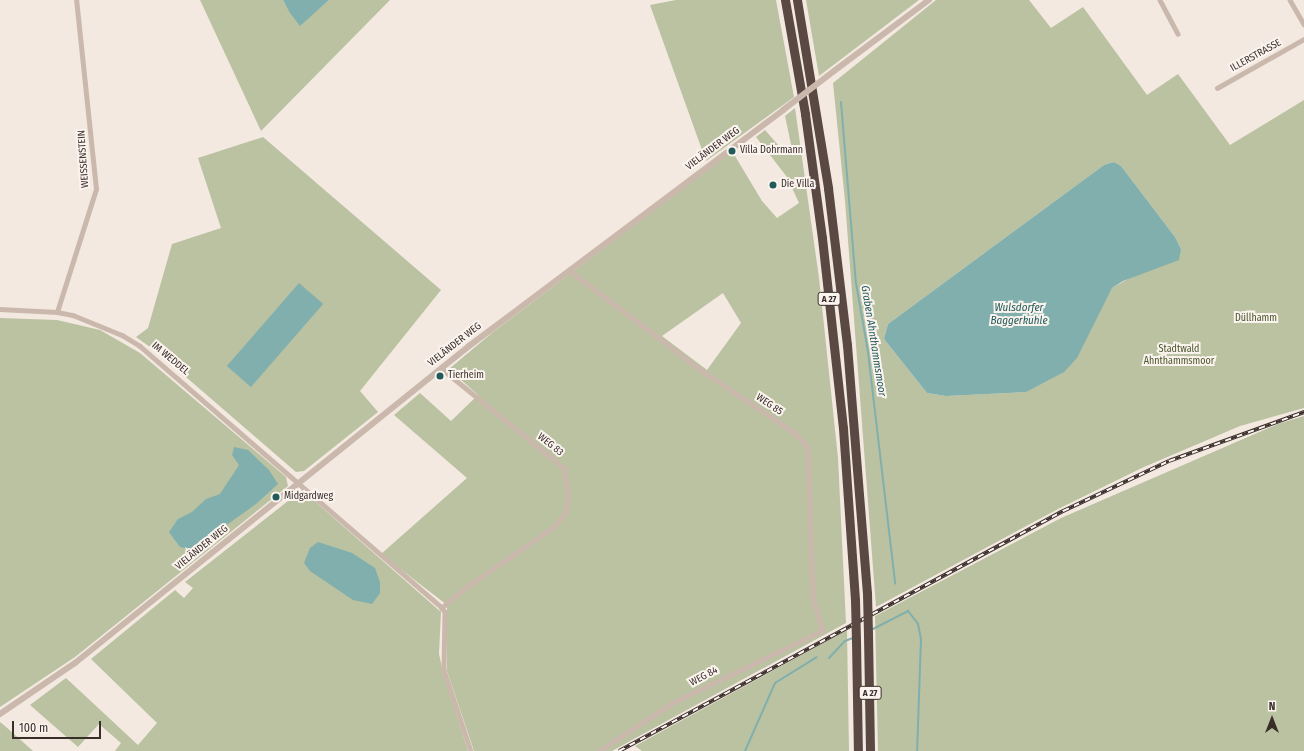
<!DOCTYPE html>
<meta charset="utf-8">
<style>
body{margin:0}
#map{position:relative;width:1304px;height:751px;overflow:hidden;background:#f3e9e1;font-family:"Fira Sans Condensed",sans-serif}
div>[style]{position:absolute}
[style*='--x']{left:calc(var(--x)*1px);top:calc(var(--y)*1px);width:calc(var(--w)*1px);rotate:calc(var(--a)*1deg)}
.green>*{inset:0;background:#bac2a1}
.water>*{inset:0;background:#80afad;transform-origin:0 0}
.stream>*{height:2px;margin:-1px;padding:0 1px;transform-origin:1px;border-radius:1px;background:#80afad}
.minor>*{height:4.5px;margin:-2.25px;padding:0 2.25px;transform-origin:2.25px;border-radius:2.25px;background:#cbb8ad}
.tertiary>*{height:6px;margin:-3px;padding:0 3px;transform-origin:3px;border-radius:3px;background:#cbb8ad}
.motorway>*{height:9px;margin:-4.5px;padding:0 4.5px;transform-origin:4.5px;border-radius:4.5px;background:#5a4843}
.rail>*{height:3.5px;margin-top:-1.75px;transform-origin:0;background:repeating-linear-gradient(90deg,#faf3ee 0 6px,#3a2e2b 0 12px);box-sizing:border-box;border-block:1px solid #3a2e2b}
.tertiary-bridge>*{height:6px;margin:-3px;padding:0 3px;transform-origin:3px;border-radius:3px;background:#cbb8ad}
.motorway-bridge>*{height:9px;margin:-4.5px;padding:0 4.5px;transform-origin:4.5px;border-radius:4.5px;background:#5a4843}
.dots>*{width:11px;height:11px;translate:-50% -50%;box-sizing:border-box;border:2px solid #faf3ee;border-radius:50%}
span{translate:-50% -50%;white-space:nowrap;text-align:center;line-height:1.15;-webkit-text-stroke:4px #faf3ee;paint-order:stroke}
.shield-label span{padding:1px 3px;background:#faf3ee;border:1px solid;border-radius:3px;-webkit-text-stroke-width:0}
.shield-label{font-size:9px;color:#3a2e2b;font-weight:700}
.street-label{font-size:10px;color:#3a2e2b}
.poi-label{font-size:10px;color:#3a2e2b}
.left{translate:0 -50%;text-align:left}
.park-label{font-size:10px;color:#4c572f}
.water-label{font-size:11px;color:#215a59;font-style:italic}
.north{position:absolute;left:1252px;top:699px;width:40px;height:40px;-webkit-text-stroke:3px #faf3ee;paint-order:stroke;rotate:0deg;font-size:11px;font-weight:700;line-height:16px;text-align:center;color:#3a2e2b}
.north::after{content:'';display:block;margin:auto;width:14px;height:18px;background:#3a2e2b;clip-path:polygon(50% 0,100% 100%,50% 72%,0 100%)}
.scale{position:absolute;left:12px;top:721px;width:89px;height:18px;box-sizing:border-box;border:2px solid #3a2e2b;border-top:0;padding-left:5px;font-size:12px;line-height:14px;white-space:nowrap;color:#3a2e2b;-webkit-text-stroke:3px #faf3ee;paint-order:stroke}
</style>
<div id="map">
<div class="green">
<i style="clip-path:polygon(200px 0,283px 0,289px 12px,300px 25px,329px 0,390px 0,261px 131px)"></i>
<i style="clip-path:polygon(676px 0,776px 0,794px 97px,706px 161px,650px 5px)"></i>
<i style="clip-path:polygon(806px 0,919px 0,819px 76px)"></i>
<i style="clip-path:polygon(evenodd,936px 0,1029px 0,1051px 28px,1083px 7px,1147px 95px,1178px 74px,1230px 145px,1304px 100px,1304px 408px,1240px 426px,1144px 467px,1058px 509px,876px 607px,845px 201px,833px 83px,936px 0,1114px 162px,1121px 166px,1175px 237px,1181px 249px,1112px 288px,1026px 392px,946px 396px,927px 393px,884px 339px,888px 324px,1104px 165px,1114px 162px)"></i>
<i style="clip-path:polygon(evenodd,795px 108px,819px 278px,838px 458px,846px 623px,612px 751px,474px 751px,447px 671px,447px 605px,381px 554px,467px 478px,394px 415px,420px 393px,451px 421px,478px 395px,449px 369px,493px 332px,732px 151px,762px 201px,777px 218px,799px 203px,787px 177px,756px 137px,765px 130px,786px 154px,792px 149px,785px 116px,795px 108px,723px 293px,741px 323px,707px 370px,662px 336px,723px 293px)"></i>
<i style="clip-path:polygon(263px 137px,441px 290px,360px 391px,378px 412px,304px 471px,296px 472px,157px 352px,136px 337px,148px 328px,172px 244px,221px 228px,198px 158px)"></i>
<i style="clip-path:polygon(0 318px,57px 320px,100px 330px,140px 353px,286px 477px,288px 486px,75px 657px,0 707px)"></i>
<i style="clip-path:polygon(1304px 416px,1304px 751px,878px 751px,875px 616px,1061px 518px,1278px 424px)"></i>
<i style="clip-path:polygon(302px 490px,441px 612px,439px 654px,443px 672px,468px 751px,115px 751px,121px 743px,99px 724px,78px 747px,30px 705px,66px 678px,138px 745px,157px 723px,91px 659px,175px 590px,184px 598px,193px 588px,185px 582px)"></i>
<i style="clip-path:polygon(847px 630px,849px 751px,642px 751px,635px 746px)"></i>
<i style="clip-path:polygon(0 722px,5px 726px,33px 751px,0 751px)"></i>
</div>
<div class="water">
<i style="clip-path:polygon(283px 0,329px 0,300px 26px,289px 12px)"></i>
<i style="clip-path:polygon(1114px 162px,1121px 166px,1175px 237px,1181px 249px,1179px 260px,1123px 281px,1112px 288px,1077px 358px,1064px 372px,1026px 392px,946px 396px,927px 393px,884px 339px,888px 324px,1104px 165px)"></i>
<i style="left:299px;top:283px;width:32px;height:110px;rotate:41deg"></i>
<i style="clip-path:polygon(234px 447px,248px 450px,269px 470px,278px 484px,256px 504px,221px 529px,207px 543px,194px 550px,180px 547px,169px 532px,178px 519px,192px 512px,206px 499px,220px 494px,239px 465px,232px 455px)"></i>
<i style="clip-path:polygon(318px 542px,352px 553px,375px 568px,380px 582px,380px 593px,372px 604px,353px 600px,310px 571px,304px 563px,310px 548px)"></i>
</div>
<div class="stream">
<i style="--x:841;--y:102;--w:182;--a:85.3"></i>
<i style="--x:856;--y:283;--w:70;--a:80.1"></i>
<i style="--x:868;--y:352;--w:233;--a:83.3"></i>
<i style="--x:871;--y:630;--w:42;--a:-27.2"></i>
<i style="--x:908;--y:611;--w:16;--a:52"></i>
<i style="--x:918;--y:624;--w:15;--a:79"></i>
<i style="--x:921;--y:639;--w:112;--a:92"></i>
<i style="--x:829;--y:658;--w:23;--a:-47"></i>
<i style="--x:845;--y:641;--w:9;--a:-21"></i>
<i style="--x:745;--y:751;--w:74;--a:-66.2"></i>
<i style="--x:775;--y:683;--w:49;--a:-31.8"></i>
</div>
<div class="minor">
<i style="--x:1160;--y:0;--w:38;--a:62"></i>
<i style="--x:1290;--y:0;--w:28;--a:60"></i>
<i style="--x:1217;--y:88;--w:100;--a:-29.4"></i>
<i style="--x:569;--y:270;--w:166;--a:37.1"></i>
<i style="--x:701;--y:370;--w:113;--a:33.8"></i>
<i style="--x:795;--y:433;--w:20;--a:49"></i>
<i style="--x:808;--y:448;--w:149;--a:88.1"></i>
<i style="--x:813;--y:597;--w:35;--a:74"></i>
<i style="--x:823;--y:631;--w:166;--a:154.4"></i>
<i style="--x:673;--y:703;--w:87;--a:146.7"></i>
<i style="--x:0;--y:309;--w:57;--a:3"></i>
<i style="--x:57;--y:312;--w:16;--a:11"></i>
<i style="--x:73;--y:315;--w:53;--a:22.2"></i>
<i style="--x:122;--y:335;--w:21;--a:31"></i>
<i style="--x:140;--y:346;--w:400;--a:40.9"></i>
<i style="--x:442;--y:608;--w:5;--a:53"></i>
<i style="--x:445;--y:612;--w:58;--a:91"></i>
<i style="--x:444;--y:670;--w:85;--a:71.6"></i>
<i style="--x:57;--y:312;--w:129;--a:-72.4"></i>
<i style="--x:96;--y:189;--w:190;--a:-96"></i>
<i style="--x:441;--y:368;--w:159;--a:39.1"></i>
<i style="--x:564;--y:468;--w:28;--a:80"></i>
<i style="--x:569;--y:496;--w:17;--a:100"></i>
<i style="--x:566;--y:513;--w:20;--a:131"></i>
<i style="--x:553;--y:528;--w:104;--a:145.5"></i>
<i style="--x:467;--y:587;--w:33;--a:140"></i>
</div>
<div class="tertiary">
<i style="--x:834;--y:71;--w:119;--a:-36.8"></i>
<i style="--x:0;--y:714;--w:91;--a:-34.2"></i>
<i style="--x:75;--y:663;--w:506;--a:-38.82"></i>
<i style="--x:469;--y:346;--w:393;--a:-36.9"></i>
</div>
<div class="motorway">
<i style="--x:785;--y:0;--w:116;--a:80"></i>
<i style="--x:805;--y:114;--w:125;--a:82.2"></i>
<i style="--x:822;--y:238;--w:191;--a:83.7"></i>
<i style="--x:843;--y:428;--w:172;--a:86"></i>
<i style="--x:797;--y:0;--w:191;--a:80.6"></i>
<i style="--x:828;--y:188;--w:158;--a:83.1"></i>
<i style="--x:847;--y:345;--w:249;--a:85.4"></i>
<i style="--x:868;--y:635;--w:116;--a:89"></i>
<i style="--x:856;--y:641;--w:110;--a:89"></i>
</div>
<div class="rail">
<i style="--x:619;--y:751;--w:505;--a:-28.39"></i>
<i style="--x:1063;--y:511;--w:117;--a:-25.3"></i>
<i style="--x:1169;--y:461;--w:144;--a:-19.9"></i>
</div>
<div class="tertiary-bridge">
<i style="--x:783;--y:110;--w:64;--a:-37.4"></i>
</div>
<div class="motorway-bridge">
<i style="--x:867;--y:593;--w:42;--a:88.6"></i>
<i style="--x:855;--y:600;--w:41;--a:88.6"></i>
</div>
<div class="dots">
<i style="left:732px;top:151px;background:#215a59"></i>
<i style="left:773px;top:185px;background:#215a59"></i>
<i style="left:440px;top:376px;background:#215a59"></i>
<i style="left:276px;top:497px;background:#215a59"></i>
</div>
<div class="shield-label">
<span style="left:829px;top:299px">A 27</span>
<span style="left:870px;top:693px">A 27</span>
</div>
<div class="street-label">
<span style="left:1256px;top:56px;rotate:-29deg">ILLERSTRASSE</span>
<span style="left:713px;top:149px;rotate:-37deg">VIELÄNDER WEG</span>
<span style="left:84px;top:159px;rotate:-94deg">WEISSENSTEIN</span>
<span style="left:455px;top:345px;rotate:-38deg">VIELÄNDER WEG</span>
<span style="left:170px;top:359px;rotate:40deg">IM WEDDEL</span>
<span style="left:769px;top:405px;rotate:34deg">WEG 85</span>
<span style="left:550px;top:445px;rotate:39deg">WEG 83</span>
<span style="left:202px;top:548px;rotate:-39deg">VIELÄNDER WEG</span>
<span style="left:704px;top:677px;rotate:-28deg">WEG 84</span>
</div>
<div class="poi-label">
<span class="left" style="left:740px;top:151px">Villa Dohrmann</span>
<span class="left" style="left:781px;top:185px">Die Villa</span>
<span class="left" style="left:448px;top:376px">Tierheim</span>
<span class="left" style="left:284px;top:497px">Midgardweg</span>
</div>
<div class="park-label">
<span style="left:1256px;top:319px">Düllhamm</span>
<span style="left:1179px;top:355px">Stadtwald<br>Ahnthammsmoor</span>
</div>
<div class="water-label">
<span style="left:1019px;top:315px">Wulsdorfer<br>Baggerkuhle</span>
<span style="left:873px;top:341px;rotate:81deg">Graben Ahnthammsmoor</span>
</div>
<div class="north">N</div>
<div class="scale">100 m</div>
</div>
